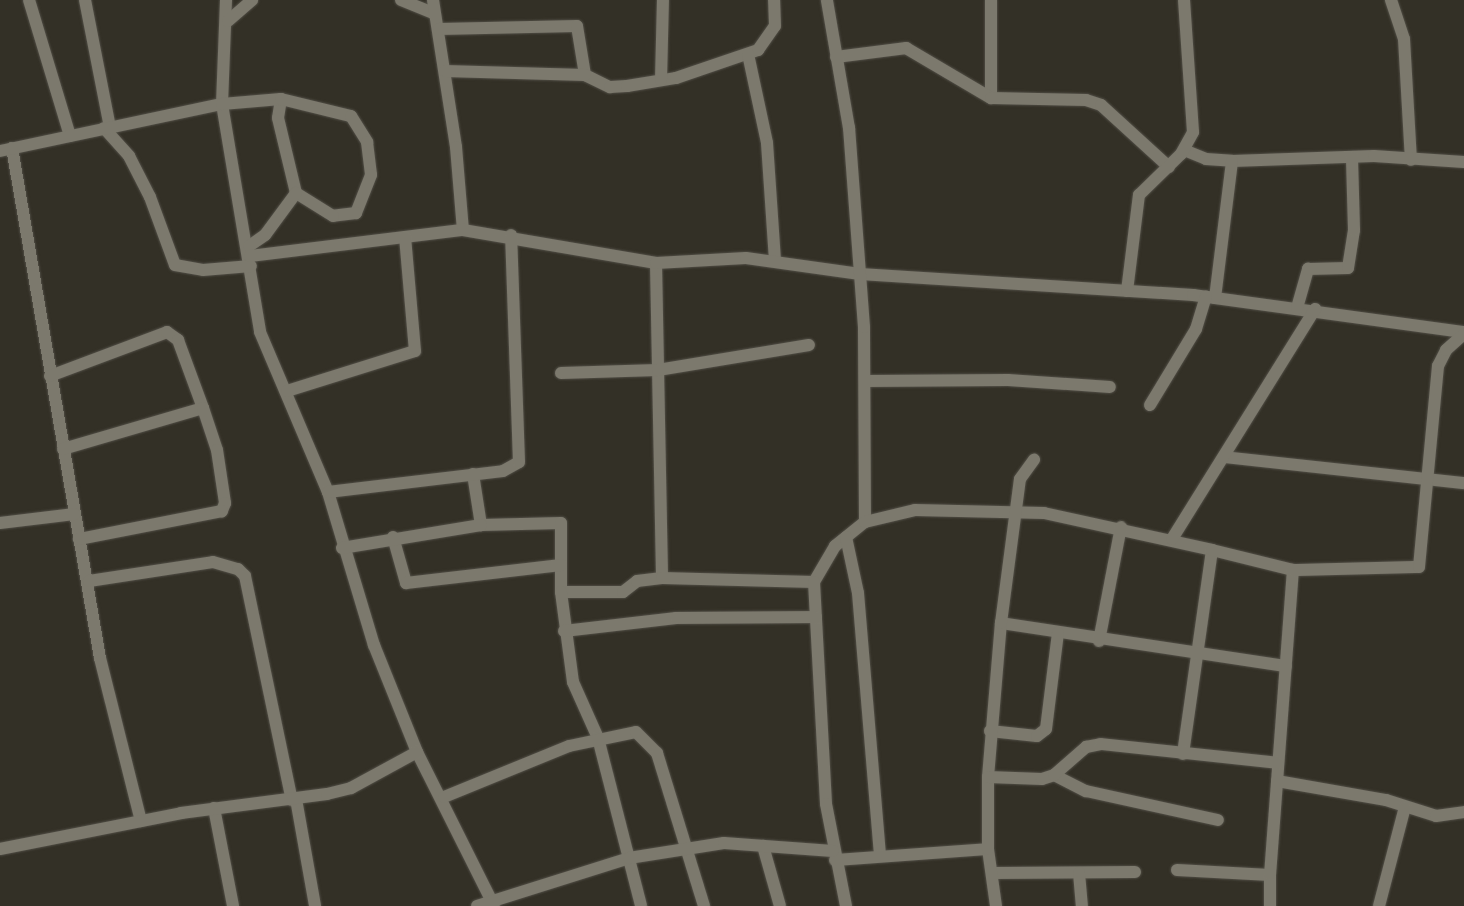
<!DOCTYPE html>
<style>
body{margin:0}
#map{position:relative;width:1464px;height:906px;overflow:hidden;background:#333026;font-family:"DM Sans",sans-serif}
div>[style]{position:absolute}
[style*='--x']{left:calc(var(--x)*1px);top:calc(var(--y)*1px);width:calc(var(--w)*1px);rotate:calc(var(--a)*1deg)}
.roads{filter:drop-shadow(0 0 1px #514e46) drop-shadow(0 0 1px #514e46)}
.street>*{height:12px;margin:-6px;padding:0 6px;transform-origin:6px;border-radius:6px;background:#7c796d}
span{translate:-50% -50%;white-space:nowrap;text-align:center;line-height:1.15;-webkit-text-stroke:5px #333026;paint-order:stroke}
</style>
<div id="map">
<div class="roads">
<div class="street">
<i style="--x:29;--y:0;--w:142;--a:73.2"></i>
<i style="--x:85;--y:0;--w:129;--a:78.9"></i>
<i style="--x:226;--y:0;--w:104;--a:92.2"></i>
<i style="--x:222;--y:104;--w:231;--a:80.5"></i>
<i style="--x:260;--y:332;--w:174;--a:67"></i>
<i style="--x:328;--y:492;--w:160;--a:73.3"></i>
<i style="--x:374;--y:645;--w:115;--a:68.1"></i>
<i style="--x:417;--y:752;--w:172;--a:63.4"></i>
<i style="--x:401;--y:0;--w:35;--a:22"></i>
<i style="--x:433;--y:0;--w:149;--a:81.1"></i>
<i style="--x:456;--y:147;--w:83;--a:85.2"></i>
<i style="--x:991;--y:0;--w:98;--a:90"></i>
<i style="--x:1391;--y:0;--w:41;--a:71.6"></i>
<i style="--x:1404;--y:39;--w:121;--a:86.7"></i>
<i style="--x:228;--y:21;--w:32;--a:-41"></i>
<i style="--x:439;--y:29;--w:138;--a:-1.2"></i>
<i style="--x:577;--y:26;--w:50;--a:80.7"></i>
<i style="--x:585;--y:75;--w:28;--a:26"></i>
<i style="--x:610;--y:87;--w:17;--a:-3"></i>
<i style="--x:627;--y:86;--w:50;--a:-9.3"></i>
<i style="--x:676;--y:78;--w:87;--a:-18.9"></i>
<i style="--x:758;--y:50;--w:29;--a:-55"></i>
<i style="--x:775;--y:26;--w:26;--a:-92"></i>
<i style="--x:748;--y:54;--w:91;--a:77.9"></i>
<i style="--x:767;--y:143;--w:118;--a:86.1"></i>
<i style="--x:836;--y:57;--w:71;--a:-7.3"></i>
<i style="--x:906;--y:48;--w:99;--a:30.5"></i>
<i style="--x:991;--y:98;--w:95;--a:1.2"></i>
<i style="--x:1086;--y:100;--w:16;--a:18"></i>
<i style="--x:1101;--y:105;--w:92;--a:42.4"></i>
<i style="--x:445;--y:71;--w:140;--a:1.6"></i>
<i style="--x:661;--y:80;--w:80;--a:-88.6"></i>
<i style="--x:281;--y:99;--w:19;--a:99"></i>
<i style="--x:278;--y:118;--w:77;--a:76.5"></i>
<i style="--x:104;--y:128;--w:38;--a:48"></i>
<i style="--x:129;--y:156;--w:46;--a:62.9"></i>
<i style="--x:150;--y:197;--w:72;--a:69.8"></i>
<i style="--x:175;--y:265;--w:28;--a:10"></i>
<i style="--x:203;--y:270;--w:48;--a:-4.8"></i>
<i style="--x:12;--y:148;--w:518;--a:80.21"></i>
<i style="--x:100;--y:658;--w:168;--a:75.9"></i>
<i style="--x:1184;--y:150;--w:24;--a:22"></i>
<i style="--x:1206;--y:159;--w:26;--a:4"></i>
<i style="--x:1232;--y:161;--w:142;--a:-2"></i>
<i style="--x:1374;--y:156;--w:90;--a:3.8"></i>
<i style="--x:0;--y:151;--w:227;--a:-12"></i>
<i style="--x:222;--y:104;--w:59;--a:-4.8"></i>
<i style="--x:281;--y:99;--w:72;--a:13.7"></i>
<i style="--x:351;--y:116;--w:31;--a:58"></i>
<i style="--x:367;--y:142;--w:33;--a:83"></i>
<i style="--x:371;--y:175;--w:41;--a:111.5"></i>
<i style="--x:356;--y:213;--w:23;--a:173"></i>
<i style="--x:333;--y:216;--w:44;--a:-148.1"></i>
<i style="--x:296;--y:193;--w:52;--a:126.4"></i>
<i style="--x:265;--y:235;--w:19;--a:145"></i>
<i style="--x:250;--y:256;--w:215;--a:-7"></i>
<i style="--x:463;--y:230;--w:196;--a:9.7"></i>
<i style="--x:656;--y:263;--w:315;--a:88.9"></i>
<i style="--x:656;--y:263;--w:90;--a:-3.2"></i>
<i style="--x:746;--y:258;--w:115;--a:8"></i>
<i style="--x:860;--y:274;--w:334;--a:3.6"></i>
<i style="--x:1193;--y:295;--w:274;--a:7.8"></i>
<i style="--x:1127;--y:291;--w:97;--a:-82.9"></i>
<i style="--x:1139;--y:195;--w:59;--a:-44.3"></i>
<i style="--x:1181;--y:154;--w:25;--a:-61"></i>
<i style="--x:1193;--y:132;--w:132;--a:-93.9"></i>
<i style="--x:1215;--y:298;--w:138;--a:-82.9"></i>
<i style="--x:1297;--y:308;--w:41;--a:-74.2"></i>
<i style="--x:1308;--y:269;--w:40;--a:-1.4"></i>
<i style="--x:1348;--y:268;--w:38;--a:-81"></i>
<i style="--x:1354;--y:230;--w:73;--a:-91.6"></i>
<i style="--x:561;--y:373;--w:97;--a:-1.8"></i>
<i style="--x:658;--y:370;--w:153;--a:-9.4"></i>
<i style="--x:50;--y:376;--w:125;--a:-20.6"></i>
<i style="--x:167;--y:332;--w:14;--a:36"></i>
<i style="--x:178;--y:340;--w:72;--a:69.8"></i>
<i style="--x:866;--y:381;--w:142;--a:-0.4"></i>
<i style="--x:1008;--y:380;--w:102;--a:3.9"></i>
<i style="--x:287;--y:391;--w:134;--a:-17.4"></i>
<i style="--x:415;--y:351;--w:114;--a:-95"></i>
<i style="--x:1150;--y:405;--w:89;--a:-58.8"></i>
<i style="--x:1196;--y:329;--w:34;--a:-73"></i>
<i style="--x:63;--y:449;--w:146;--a:-16.3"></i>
<i style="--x:203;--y:408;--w:44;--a:71.6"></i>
<i style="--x:217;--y:450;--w:54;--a:81.4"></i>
<i style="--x:225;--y:503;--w:9;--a:111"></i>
<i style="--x:222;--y:511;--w:146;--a:168.9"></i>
<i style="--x:1224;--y:457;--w:241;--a:6.2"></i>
<i style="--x:473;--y:474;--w:52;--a:81.1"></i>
<i style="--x:481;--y:525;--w:80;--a:-1.4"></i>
<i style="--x:561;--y:523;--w:69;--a:90"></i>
<i style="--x:561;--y:592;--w:62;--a:0"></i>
<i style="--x:623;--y:592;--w:18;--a:-38"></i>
<i style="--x:637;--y:581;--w:25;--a:-7"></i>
<i style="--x:662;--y:578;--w:152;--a:1.5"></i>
<i style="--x:814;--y:582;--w:42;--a:-59.7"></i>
<i style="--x:835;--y:546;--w:38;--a:-39"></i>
<i style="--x:865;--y:522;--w:195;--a:-90.3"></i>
<i style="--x:864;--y:327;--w:200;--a:-94.3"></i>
<i style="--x:849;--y:128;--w:130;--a:-99.8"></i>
<i style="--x:328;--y:492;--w:176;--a:-6.8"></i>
<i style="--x:503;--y:471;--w:18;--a:-29"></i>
<i style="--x:519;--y:462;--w:227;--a:-92"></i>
<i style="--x:865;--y:522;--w:51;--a:-13.5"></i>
<i style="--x:915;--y:510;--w:129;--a:1.3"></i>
<i style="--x:1044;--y:513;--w:172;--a:12.4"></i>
<i style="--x:1212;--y:550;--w:206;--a:98.1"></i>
<i style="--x:0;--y:523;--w:75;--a:-6.9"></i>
<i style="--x:393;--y:537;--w:48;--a:74.2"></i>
<i style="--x:406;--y:583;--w:156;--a:-6.6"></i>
<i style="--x:846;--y:537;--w:57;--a:77.9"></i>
<i style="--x:858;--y:593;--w:264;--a:85.2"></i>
<i style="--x:1172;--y:539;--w:271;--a:-58.1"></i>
<i style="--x:342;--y:548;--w:141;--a:-9.4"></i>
<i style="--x:1212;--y:550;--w:83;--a:13.9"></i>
<i style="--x:89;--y:581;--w:125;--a:-8.7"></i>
<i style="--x:213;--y:562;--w:26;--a:16"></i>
<i style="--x:238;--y:569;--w:10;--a:45"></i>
<i style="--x:245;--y:576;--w:229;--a:78.2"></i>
<i style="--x:814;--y:582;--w:222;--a:86.9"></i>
<i style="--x:826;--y:804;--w:104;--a:78.9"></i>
<i style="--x:561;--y:592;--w:91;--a:82.4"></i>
<i style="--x:573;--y:682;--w:61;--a:65.9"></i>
<i style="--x:598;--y:738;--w:173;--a:75.6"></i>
<i style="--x:1001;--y:623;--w:288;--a:8.6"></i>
<i style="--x:564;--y:631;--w:113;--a:-6.6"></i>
<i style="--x:676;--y:618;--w:140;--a:-0.4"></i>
<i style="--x:1099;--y:641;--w:116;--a:-79.1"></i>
<i style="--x:990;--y:731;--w:47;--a:6.1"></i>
<i style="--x:1037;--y:736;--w:11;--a:-38"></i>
<i style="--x:1046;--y:729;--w:97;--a:-82.9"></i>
<i style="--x:1054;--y:775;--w:36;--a:27"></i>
<i style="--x:1086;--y:791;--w:135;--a:12.4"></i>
<i style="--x:988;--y:777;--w:155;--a:-85.2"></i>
<i style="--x:1001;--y:623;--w:145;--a:-82.5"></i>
<i style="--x:1020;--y:479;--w:24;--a:-54"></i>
<i style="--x:1277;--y:781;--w:111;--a:9.9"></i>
<i style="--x:1386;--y:800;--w:52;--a:17.7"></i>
<i style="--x:1436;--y:816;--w:28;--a:-8"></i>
<i style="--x:444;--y:797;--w:135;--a:-22.2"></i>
<i style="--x:569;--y:746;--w:68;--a:-11.8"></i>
<i style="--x:636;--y:732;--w:30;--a:45"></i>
<i style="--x:657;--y:753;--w:160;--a:72.9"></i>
<i style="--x:296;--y:799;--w:109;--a:79.9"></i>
<i style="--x:214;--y:808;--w:100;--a:79"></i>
<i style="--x:763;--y:846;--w:62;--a:74.2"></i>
<i style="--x:0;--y:849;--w:185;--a:-11.2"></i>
<i style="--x:181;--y:813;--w:147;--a:-7.4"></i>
<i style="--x:327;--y:794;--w:25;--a:-14"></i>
<i style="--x:351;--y:788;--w:75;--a:-28.6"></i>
<i style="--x:835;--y:860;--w:153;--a:-4.1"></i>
<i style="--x:1177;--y:870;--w:93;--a:3.1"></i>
<i style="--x:1270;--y:875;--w:31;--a:90"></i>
<i style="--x:993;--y:873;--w:142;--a:-0.4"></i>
<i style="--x:1079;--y:873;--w:33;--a:85"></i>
<i style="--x:1270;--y:875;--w:306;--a:-85.7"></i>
<i style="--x:1293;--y:570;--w:126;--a:-1.4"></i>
<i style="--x:1419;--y:567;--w:202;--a:-84.6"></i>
<i style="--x:1438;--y:366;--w:18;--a:-63"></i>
<i style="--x:1446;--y:350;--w:24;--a:-42"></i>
<i style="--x:477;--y:906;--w:159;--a:-17.5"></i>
<i style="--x:629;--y:858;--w:96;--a:-9"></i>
<i style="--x:724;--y:843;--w:109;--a:4.2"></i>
<i style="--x:996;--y:906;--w:58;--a:-98"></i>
<i style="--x:988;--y:849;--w:72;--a:-90"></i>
<i style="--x:988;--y:777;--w:54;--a:2.1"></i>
<i style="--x:1042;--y:779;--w:13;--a:-18"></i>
<i style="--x:1054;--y:775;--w:43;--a:-41.2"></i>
<i style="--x:1086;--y:747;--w:15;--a:-11"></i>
<i style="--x:1101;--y:744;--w:178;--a:6.1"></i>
<i style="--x:1379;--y:906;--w:102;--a:-75.3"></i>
</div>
</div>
</div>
